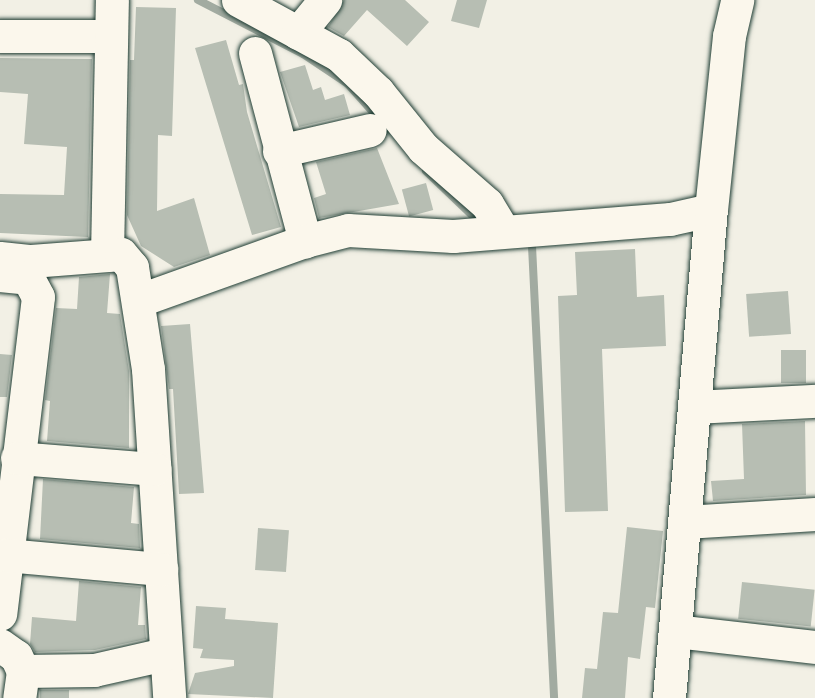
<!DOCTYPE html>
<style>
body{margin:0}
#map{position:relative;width:815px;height:698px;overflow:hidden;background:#f2f0e5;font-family:Caveat,sans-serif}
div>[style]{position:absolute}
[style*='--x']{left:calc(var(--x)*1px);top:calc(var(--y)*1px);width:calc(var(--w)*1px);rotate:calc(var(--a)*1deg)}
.stream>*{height:8px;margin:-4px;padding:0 4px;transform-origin:4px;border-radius:4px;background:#a2aba1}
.building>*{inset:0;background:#b7beb3;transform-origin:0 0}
.roads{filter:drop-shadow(0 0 2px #1f3d34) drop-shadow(0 0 2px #1f3d34)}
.minor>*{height:33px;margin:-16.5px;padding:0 16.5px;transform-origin:16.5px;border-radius:16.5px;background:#fbf7ec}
span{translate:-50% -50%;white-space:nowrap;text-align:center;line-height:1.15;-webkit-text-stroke:6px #fbf7ec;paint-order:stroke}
</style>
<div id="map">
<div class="stream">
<i style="--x:198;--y:0;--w:118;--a:27.2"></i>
<i style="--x:303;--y:54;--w:54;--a:33.7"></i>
<i style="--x:348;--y:84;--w:48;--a:48.4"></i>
<i style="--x:426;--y:171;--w:71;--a:43.9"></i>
<i style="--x:477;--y:220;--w:8;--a:-7"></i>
<i style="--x:527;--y:237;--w:10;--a:61"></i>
<i style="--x:532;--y:246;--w:453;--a:87.2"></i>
</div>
<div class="building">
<i style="clip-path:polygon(344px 0,405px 0,429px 22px,407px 46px,367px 10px,344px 36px,328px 27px)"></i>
<i style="clip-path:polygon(457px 0,487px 0,479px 28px,451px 21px)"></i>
<i style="clip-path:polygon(136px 7px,176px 8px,172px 136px,158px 135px,157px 211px,194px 198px,210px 255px,174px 267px,141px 246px,127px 215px,130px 60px,134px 60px)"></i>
<i style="clip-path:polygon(226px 40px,239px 85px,243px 84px,247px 112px,281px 227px,252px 235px,195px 48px)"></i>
<i style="clip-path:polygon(0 58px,92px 59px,88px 237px,0 233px,0 194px,64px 195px,67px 147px,24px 144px,28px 94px,0 92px)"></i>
<i style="clip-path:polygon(305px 65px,313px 90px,321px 87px,325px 100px,344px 94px,350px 115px,299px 127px,280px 72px)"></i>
<i style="clip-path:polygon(377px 148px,399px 204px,319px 218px,314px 198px,326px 194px,316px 162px)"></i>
<i style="left:426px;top:183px;width:28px;height:25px;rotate:75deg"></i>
<i style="clip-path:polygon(635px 249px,637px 297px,664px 295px,666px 346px,602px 349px,608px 511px,565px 512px,558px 296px,577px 295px,575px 252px)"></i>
<i style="clip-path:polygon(110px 274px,107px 313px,120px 314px,129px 371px,129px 448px,47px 441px,50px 401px,45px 400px,56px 308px,77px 309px,79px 277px)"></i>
<i style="left:788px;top:291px;width:43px;height:42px;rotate:86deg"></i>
<i style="clip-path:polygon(190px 324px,204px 493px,179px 494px,173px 389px,169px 389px,161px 326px)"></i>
<i style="left:781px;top:350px;width:25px;height:33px"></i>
<i style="clip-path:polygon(0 354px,12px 355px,7px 397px,0 397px)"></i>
<i style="clip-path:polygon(805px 421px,806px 495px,713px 501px,711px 481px,744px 479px,742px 424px)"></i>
<i style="clip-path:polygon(43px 479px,134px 487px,131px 523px,139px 524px,140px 548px,40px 539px)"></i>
<i style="clip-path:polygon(627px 527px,663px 531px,655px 608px,646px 607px,640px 659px,628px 657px,625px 698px,582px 698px,585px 668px,597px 669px,603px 612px,618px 613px)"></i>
<i style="left:258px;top:528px;width:31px;height:42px;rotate:4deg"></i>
<i style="clip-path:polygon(79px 581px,141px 587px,138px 625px,145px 625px,146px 639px,95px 650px,35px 652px,30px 644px,32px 617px,76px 621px)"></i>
<i style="left:742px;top:582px;width:73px;height:37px;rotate:6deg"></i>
<i style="clip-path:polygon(196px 606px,226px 608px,225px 619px,278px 623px,273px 698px,188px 694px,195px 673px,234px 666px,234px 660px,200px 658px,203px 649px,193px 648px)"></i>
<i style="left:40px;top:690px;width:29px;height:8px"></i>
</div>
<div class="roads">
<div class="minor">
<i style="--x:238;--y:0;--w:115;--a:28.6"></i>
<i style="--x:339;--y:55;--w:54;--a:43.5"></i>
<i style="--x:378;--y:92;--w:72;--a:51.2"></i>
<i style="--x:423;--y:148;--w:85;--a:41.2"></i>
<i style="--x:487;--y:204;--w:31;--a:59"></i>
<i style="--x:298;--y:33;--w:43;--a:-50.7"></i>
<i style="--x:0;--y:36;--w:110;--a:0"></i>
<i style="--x:255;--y:53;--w:195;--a:75.1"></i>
<i style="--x:279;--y:151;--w:93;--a:-13"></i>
<i style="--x:107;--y:255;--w:255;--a:-88.9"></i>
<i style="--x:0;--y:258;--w:31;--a:6"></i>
<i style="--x:31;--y:261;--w:90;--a:-4.4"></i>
<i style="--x:121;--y:254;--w:17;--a:50"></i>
<i style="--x:132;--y:267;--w:103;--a:81.1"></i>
<i style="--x:148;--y:369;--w:330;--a:86.3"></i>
<i style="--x:0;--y:275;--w:28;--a:6"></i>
<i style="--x:28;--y:278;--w:21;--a:62"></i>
<i style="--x:38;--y:297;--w:319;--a:96.8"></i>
<i style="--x:140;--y:300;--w:175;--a:-19.7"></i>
<i style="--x:305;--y:241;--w:44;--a:-14.3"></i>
<i style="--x:348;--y:230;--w:105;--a:3.3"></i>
<i style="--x:453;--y:236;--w:218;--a:-4.5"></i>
<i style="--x:670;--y:219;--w:42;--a:-12.4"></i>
<i style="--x:695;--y:407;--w:120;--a:-2.9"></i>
<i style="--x:17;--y:458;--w:138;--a:4.6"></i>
<i style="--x:685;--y:522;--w:130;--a:-3.5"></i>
<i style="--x:6;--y:555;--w:156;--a:5.2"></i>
<i style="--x:675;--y:631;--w:141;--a:6.5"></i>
<i style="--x:0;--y:645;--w:19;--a:35"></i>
<i style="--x:16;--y:656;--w:17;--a:65"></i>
<i style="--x:23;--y:671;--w:27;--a:98"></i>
<i style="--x:23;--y:671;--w:71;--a:-0.8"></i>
<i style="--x:94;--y:670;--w:73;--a:-12.7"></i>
<i style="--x:669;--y:698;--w:490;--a:-85.1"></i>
<i style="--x:711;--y:210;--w:175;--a:-84.1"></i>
<i style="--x:729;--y:36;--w:37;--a:-77"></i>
</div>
</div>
</div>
